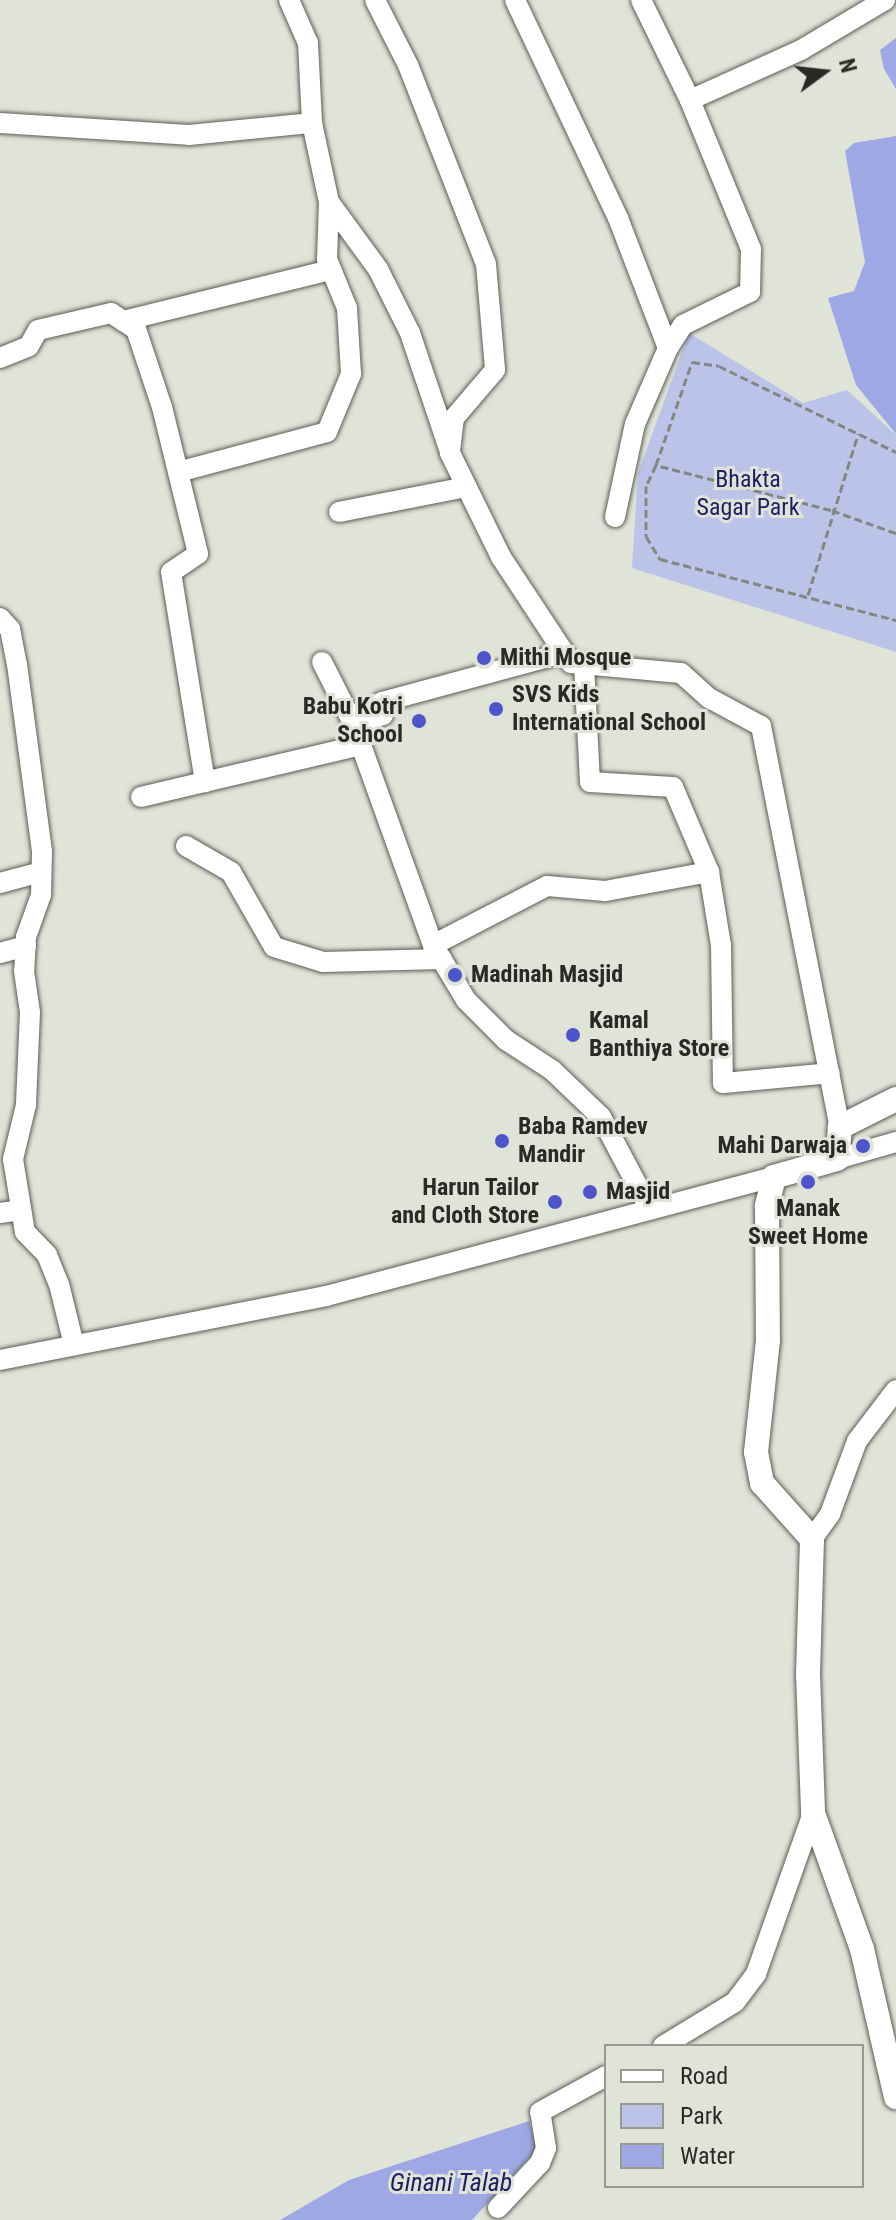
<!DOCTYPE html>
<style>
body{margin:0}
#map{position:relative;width:896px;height:2220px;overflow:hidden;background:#e0e4d8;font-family:"Roboto Condensed",sans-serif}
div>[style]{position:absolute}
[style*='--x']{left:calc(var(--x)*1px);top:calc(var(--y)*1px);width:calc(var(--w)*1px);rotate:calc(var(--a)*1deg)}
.green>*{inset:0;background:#bbc3e9}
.water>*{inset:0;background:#9da8e5}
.path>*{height:3px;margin-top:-1.5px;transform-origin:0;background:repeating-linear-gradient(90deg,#84877f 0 8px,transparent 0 12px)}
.roads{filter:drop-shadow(0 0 2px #5a5d53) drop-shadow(0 0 2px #5a5d53)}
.minor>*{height:20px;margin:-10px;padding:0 10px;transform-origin:10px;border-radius:10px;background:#fff}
.tertiary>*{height:24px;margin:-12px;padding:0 12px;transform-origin:12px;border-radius:12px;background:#fff}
.dots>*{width:22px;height:22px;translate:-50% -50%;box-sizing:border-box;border:4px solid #e0e4d8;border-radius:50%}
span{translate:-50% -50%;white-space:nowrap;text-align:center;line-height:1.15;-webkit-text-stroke:6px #e0e4d8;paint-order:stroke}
.park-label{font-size:24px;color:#1f1f65}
.poi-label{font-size:24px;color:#292a26;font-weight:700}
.left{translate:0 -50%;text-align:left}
.right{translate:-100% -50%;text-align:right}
.water-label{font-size:26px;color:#1e1f64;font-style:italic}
.legend{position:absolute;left:604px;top:2044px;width:260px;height:144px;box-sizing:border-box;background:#e0e4d8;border:2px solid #979a91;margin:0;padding:10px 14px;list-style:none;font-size:24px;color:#292a26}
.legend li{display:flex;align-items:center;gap:16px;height:40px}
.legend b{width:40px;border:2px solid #979a91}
.north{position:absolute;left:784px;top:32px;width:80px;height:80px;-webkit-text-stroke:6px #e0e4d8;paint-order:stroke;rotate:75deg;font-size:22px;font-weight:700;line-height:32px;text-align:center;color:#292a26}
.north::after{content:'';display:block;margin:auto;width:28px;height:36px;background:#292a26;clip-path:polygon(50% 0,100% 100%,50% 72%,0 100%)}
</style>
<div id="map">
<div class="green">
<i style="clip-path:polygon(689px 333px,803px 403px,847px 390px,896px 435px,896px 652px,632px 568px,638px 473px)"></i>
</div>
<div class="water">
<i style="clip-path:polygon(896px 38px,896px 89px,884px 69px,880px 50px)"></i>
<i style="clip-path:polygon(896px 136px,896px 434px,856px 385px,828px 298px,854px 291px,865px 262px,845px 151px,854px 143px)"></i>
<i style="clip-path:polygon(529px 2121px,537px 2149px,472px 2220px,280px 2220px,349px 2180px)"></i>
</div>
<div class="path">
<i style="--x:656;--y:465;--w:109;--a:-70.7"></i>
<i style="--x:692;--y:362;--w:27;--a:8"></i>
<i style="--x:719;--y:366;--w:197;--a:25.9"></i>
<i style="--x:896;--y:533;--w:69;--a:-160.5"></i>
<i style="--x:831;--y:510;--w:181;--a:-165.6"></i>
<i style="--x:656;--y:465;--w:23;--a:115"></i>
<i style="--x:646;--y:486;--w:50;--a:90"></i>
<i style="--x:646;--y:536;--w:27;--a:59"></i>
<i style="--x:660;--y:559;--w:244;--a:14.5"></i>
<i style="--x:808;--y:595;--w:169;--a:-72.7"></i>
</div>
<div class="roads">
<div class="minor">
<i style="--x:289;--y:0;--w:47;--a:66.2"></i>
<i style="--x:308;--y:43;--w:80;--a:87.1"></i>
<i style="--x:312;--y:123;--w:81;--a:77.9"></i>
<i style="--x:329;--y:202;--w:83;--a:53.8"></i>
<i style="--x:378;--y:269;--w:72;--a:63.4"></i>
<i style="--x:410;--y:333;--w:126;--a:71.4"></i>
<i style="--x:375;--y:0;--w:73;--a:63.1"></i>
<i style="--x:408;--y:65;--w:214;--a:68.6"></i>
<i style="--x:486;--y:264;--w:106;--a:85.1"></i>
<i style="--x:495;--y:370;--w:63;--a:130.5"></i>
<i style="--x:454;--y:418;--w:35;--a:97"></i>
<i style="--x:450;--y:453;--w:116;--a:63.9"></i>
<i style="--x:501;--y:557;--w:127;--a:56.6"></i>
<i style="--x:571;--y:663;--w:110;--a:5.2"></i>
<i style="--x:681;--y:673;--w:38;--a:42"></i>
<i style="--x:709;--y:698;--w:59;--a:28.3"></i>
<i style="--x:761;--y:726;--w:409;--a:78.9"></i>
<i style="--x:515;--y:0;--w:241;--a:64.7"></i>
<i style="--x:618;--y:218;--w:139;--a:69"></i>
<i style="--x:690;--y:100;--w:122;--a:-24.2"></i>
<i style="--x:801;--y:50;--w:98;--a:-30.8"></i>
<i style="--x:0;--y:123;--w:189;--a:3.6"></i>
<i style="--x:189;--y:135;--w:124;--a:-5.6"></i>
<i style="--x:123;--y:321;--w:214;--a:-13.8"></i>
<i style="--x:0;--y:358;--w:31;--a:-22"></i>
<i style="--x:29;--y:346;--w:18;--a:-61"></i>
<i style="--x:38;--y:330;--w:75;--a:-13.1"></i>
<i style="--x:111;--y:313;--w:30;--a:33"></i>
<i style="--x:136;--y:329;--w:82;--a:71.6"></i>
<i style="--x:162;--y:407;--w:151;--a:76.2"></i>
<i style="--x:198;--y:554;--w:32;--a:146"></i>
<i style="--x:171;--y:572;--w:213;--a:80.8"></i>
<i style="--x:178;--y:472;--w:154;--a:-15"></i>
<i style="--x:327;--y:432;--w:63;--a:-67.5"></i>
<i style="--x:351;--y:374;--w:66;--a:-93.5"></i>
<i style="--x:347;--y:308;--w:53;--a:-112.2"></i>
<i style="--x:327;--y:259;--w:57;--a:-88"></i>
<i style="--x:339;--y:512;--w:130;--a:-11.1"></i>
<i style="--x:615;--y:517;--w:95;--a:-77.9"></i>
<i style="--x:635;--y:424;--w:83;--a:-66.5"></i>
<i style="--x:668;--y:348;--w:27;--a:-57"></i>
<i style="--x:683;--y:325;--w:75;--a:-26.2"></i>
<i style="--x:750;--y:292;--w:43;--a:-88.7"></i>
<i style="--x:751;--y:249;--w:161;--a:-112.3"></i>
<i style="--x:690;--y:100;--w:111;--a:-116.1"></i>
<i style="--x:0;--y:618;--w:15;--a:48"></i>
<i style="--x:10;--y:629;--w:36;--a:79"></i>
<i style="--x:17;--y:664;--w:190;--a:82.4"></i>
<i style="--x:42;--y:852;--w:43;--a:91.3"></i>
<i style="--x:41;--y:895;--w:45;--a:109.7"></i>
<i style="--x:26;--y:937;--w:34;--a:93"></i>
<i style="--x:24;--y:971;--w:41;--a:81.7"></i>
<i style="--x:30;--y:1012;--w:93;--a:92.5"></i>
<i style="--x:26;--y:1105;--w:56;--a:103.5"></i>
<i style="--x:13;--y:1159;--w:74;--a:80.7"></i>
<i style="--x:25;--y:1232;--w:32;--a:46"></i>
<i style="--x:47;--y:1255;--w:31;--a:68"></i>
<i style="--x:59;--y:1284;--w:63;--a:76.2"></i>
<i style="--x:322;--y:662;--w:68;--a:63.1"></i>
<i style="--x:353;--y:723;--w:236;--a:70.2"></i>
<i style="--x:433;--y:945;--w:64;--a:59"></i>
<i style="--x:466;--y:1000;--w:57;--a:45"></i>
<i style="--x:506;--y:1040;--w:55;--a:33.1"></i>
<i style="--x:552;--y:1070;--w:68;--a:43.8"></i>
<i style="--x:601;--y:1117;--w:104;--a:62"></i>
<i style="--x:584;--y:664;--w:118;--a:87.1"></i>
<i style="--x:590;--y:782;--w:83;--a:3.4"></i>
<i style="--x:673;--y:787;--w:92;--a:67"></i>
<i style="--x:709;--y:872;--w:74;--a:80.7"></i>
<i style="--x:721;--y:945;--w:138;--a:89.2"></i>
<i style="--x:723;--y:1083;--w:107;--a:-5.3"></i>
<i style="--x:353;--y:723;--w:31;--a:-15"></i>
<i style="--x:383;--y:715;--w:13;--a:-94"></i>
<i style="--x:382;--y:702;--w:188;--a:-15.1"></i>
<i style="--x:141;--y:797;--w:226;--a:-13.3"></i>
<i style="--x:186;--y:846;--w:52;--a:30"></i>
<i style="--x:231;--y:872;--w:86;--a:60.2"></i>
<i style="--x:274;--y:947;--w:51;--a:17"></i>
<i style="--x:323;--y:962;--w:119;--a:-1.4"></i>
<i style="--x:0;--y:883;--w:42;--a:-15"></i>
<i style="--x:433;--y:945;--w:128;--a:-27.4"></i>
<i style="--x:547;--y:886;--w:58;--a:4.9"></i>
<i style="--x:605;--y:891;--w:106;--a:-10.4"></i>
<i style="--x:0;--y:953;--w:27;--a:-15"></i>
<i style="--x:837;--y:1159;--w:61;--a:-16.1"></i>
<i style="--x:0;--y:1213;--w:21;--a:-8"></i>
<i style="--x:0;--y:1360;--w:332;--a:-11.1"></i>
<i style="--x:326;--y:1296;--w:464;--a:-14.9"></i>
<i style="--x:812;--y:1539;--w:31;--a:-54"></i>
<i style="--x:830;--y:1514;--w:78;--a:-69.7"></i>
<i style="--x:857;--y:1441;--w:64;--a:-52.6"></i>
<i style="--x:663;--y:2046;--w:84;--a:-31.4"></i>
<i style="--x:735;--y:2002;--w:35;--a:-53"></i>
<i style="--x:756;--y:1974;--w:171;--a:-70.5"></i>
<i style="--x:498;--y:2208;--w:62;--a:-47"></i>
<i style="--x:540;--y:2163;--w:16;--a:-68"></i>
<i style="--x:546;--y:2148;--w:36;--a:-99"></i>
<i style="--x:540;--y:2112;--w:75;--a:-28.6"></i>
</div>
<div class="tertiary">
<i style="--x:896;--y:1099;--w:63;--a:153.4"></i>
<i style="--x:840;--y:1127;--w:32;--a:95"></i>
<i style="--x:837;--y:1159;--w:66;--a:164.1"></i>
<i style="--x:774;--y:1177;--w:30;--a:104"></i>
<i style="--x:767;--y:1206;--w:134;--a:89.6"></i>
<i style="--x:768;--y:1340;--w:113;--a:96.1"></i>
<i style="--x:756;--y:1452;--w:32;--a:79"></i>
<i style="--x:762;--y:1483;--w:75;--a:48.2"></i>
<i style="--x:812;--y:1539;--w:135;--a:91.7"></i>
<i style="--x:808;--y:1674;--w:139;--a:87.9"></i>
<i style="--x:813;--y:1813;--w:145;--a:70.2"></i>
<i style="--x:862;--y:1949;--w:152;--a:77.1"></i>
</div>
</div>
<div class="dots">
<i style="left:484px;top:658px;background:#4e54ca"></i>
<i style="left:496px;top:709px;background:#4e54ca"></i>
<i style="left:419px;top:721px;background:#4e54ca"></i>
<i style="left:455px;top:975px;background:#4e54ca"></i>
<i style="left:573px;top:1035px;background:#4e54ca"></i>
<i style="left:502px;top:1141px;background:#4e54ca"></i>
<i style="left:863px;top:1146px;background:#4e54ca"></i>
<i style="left:808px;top:1182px;background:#4e54ca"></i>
<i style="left:590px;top:1192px;background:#4e54ca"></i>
<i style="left:555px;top:1202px;background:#4e54ca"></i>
</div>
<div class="park-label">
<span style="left:748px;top:494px">Bhakta<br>Sagar Park</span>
</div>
<div class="poi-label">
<span class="left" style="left:500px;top:658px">Mithi Mosque</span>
<span class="left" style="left:512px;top:709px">SVS Kids<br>International School</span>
<span class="right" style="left:403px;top:721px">Babu Kotri<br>School</span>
<span class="left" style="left:471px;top:975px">Madinah Masjid</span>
<span class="left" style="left:589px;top:1035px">Kamal<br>Banthiya Store</span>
<span class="left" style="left:518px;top:1141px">Baba Ramdev<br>Mandir</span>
<span class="right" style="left:847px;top:1146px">Mahi Darwaja</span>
<span class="right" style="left:539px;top:1202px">Harun Tailor<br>and Cloth Store</span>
<span class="left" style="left:606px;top:1192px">Masjid</span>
<span style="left:808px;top:1223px">Manak<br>Sweet Home</span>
</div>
<div class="water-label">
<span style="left:451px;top:2183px">Ginani Talab</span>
</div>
<ul class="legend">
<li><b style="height:10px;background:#fff"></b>Road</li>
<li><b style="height:22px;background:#bbc3e9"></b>Park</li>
<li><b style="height:22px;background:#9da8e5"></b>Water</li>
</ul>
<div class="north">N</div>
</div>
